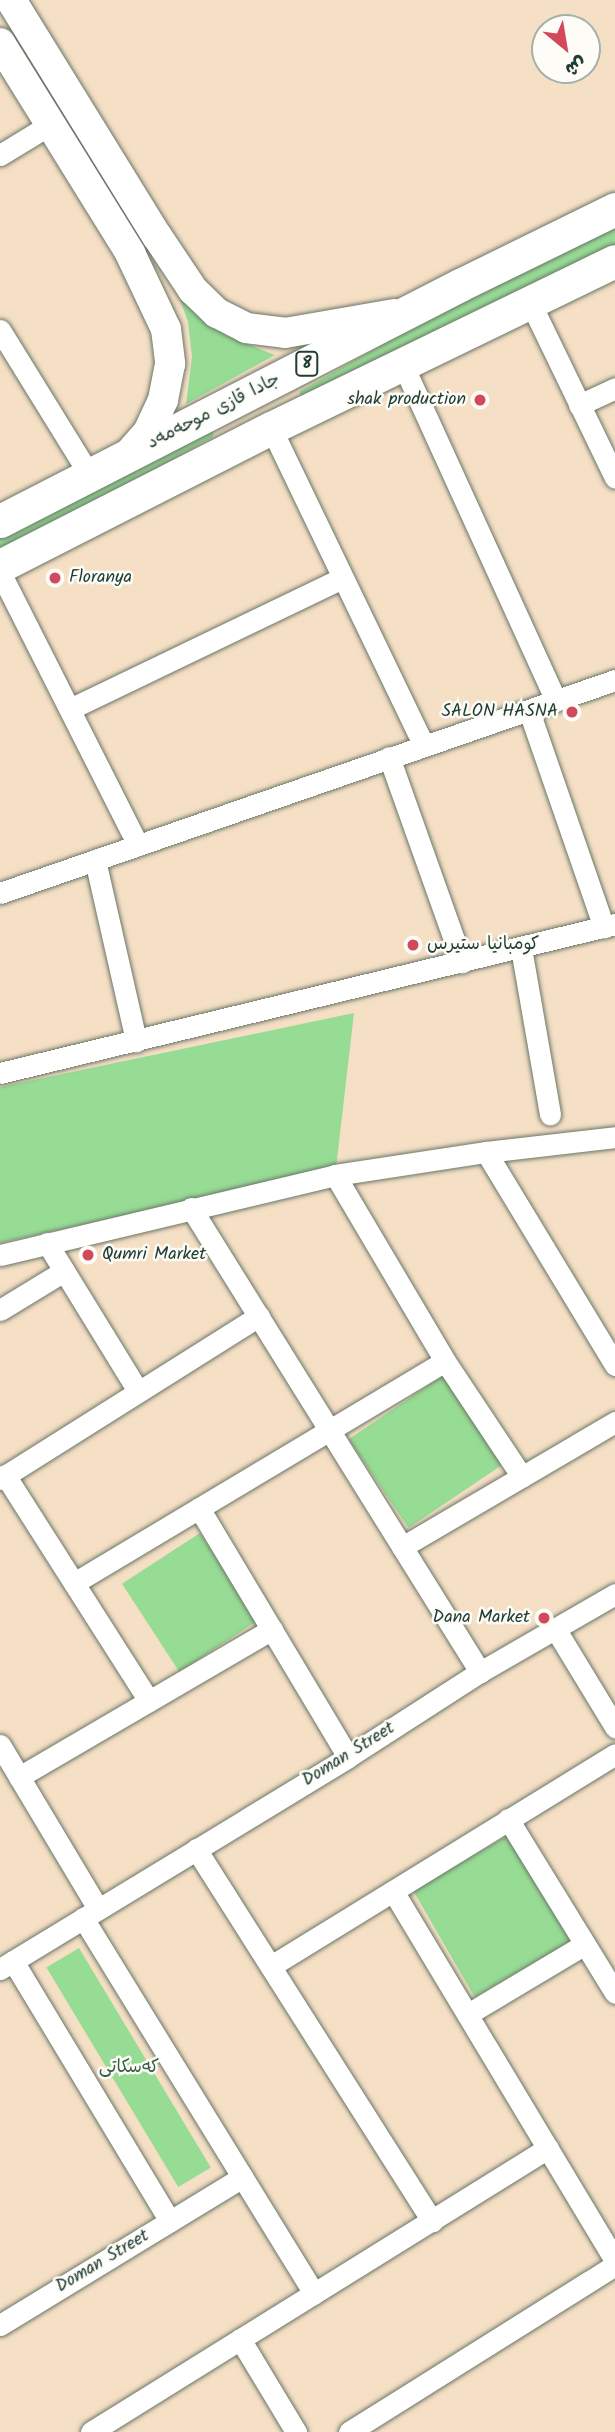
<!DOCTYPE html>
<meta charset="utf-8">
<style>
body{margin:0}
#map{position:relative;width:615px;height:2432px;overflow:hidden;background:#f5dfc5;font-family:Kalam,"Playpen Sans Arabic",sans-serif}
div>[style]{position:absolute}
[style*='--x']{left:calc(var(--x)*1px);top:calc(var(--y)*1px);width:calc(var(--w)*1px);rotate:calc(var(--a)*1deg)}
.green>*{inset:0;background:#97dc95;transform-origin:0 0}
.roads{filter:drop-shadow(0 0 2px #6a7667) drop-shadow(0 0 2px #6a7667)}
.street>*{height:21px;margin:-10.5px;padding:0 10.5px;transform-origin:10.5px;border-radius:10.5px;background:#fff}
.secondary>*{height:30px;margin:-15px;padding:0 15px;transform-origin:15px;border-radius:15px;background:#fff}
.primary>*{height:33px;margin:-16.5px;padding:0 16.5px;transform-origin:16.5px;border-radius:16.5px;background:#fff}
.dots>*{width:19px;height:19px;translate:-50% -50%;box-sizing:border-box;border:4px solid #fdfcf7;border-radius:50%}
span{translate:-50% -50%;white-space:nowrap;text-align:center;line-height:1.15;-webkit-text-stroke:5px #fdfcf7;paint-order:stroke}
.shield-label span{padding:2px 5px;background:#fdfcf7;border:2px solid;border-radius:5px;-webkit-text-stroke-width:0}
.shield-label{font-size:16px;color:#1f3d34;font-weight:700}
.poi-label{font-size:18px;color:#1f3d34}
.right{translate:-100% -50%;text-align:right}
.left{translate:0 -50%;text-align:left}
.street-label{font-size:18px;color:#1f3d34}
.park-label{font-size:18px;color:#375d47}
.north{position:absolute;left:531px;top:14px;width:70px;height:70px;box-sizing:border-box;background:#fdfcf7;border:2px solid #a4b0a9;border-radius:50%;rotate:150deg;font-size:19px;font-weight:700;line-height:28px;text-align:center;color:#1f3d34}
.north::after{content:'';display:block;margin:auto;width:24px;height:32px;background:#d1495b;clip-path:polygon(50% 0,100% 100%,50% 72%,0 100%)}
</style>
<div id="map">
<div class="green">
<i style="clip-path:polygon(615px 225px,615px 248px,300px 399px,300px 391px,443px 311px)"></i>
<i style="clip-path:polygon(176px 288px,227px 336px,275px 355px,186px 404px,192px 357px,188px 322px)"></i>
<i style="clip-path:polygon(214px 429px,213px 437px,78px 512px,0 551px,0 532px)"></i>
<i style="clip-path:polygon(354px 1013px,336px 1168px,0 1243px,0 1087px)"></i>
<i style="left:444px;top:1375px;width:107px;height:115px;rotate:56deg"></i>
<i style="left:200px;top:1533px;width:105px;height:93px;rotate:57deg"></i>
<i style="left:511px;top:1834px;width:123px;height:113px;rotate:60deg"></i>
<i style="left:79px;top:1948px;width:256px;height:38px;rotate:59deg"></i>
</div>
<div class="roads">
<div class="street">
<i style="--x:0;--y:155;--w:60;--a:-31.3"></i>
<i style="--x:530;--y:302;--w:195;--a:64.2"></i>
<i style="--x:0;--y:330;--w:172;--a:58.3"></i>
<i style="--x:403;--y:365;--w:369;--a:65.5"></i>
<i style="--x:579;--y:405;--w:40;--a:-25"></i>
<i style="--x:271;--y:428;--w:353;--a:64.3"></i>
<i style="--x:0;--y:572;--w:306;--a:63.2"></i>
<i style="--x:70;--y:709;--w:302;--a:-25.7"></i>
<i style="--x:529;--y:711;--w:229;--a:70.9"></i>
<i style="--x:389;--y:757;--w:218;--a:70.4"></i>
<i style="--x:95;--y:860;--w:186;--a:77.2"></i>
<i style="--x:0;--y:893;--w:651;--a:-19.1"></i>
<i style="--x:521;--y:948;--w:169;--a:80.1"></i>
<i style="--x:0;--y:1073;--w:633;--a:-13.62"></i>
<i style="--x:486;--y:1152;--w:249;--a:58.8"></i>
<i style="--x:335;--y:1175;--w:216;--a:59.4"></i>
<i style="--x:445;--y:1361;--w:139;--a:56.4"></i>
<i style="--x:191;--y:1208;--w:547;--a:58.08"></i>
<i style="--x:47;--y:1243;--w:174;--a:58.4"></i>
<i style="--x:0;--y:1255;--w:344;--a:-13.4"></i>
<i style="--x:335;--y:1175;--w:153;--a:-8.7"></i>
<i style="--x:486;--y:1152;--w:130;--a:-6.6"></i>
<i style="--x:0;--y:1310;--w:75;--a:-31.4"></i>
<i style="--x:5;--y:1475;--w:268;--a:57.5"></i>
<i style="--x:0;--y:1479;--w:306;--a:-32.2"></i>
<i style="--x:199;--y:1508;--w:290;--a:59.1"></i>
<i style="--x:402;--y:1547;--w:247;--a:-30.4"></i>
<i style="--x:74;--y:1583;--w:432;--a:-30.9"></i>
<i style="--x:556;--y:1630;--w:114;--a:58.7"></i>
<i style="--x:0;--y:1745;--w:191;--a:59.1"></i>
<i style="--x:19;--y:1777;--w:293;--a:-30.3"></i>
<i style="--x:508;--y:1819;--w:204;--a:58.4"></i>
<i style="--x:196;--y:1849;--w:441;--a:57.6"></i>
<i style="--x:393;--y:1891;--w:431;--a:59"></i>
<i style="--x:83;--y:1918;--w:441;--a:58.4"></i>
<i style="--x:13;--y:1961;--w:304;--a:58.9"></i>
<i style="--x:271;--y:1966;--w:404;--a:-31.6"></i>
<i style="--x:0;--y:1969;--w:407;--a:-31.3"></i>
<i style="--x:348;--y:1757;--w:157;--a:-32.8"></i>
<i style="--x:480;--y:1672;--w:156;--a:-30"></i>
<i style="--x:468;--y:2014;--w:136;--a:-30.9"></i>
<i style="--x:0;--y:2325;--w:284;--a:-31.4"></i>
<i style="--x:240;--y:2339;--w:109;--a:58.9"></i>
<i style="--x:91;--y:2432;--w:538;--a:-31.86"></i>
<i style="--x:349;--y:2432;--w:314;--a:-32.1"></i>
</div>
<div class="secondary">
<i style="--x:11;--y:0;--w:278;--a:58.3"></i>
<i style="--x:157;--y:236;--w:65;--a:56.3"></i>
<i style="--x:193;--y:290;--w:33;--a:44"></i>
<i style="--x:217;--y:313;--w:33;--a:27"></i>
<i style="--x:246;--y:328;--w:39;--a:7"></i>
<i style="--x:285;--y:333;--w:111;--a:-9.9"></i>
<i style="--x:0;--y:43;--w:247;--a:58.2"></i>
<i style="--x:130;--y:253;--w:84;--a:64.7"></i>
<i style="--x:166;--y:329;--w:35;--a:83"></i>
<i style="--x:170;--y:364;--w:37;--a:101"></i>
<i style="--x:163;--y:400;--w:35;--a:115"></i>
<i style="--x:148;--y:432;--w:33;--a:131"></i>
</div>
<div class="primary">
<i style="--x:0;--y:521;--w:517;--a:-27.16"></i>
<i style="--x:460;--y:285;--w:173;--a:-26.1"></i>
<i style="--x:0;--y:566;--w:304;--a:-27"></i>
<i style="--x:271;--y:428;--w:382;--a:-25.9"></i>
</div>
</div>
<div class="dots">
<i style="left:480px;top:400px;background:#d1495b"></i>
<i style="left:55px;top:578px;background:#d1495b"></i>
<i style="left:572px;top:712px;background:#d1495b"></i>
<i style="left:413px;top:945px;background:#d1495b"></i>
<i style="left:88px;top:1255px;background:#d1495b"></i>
<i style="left:544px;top:1618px;background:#d1495b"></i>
</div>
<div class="shield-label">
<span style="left:307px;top:364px">8</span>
</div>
<div class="poi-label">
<span class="right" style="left:466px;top:400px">shak production</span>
<span class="left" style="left:69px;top:578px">Floranya</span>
<span class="right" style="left:558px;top:712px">SALON HASNA</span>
<span class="left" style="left:427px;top:945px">كومبانيا ستيرس</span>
<span class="left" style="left:102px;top:1255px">Qumri Market</span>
<span class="right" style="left:530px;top:1618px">Dana Market</span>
</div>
<div class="street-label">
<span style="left:214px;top:412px;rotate:-27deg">جادا قازی موحەمەد</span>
<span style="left:349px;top:1755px;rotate:-32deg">Doman Street</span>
<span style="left:103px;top:2262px;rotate:-31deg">Doman Street</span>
</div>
<div class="park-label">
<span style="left:129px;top:2068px">کەسکاتی</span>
</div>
<div class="north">ش</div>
</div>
